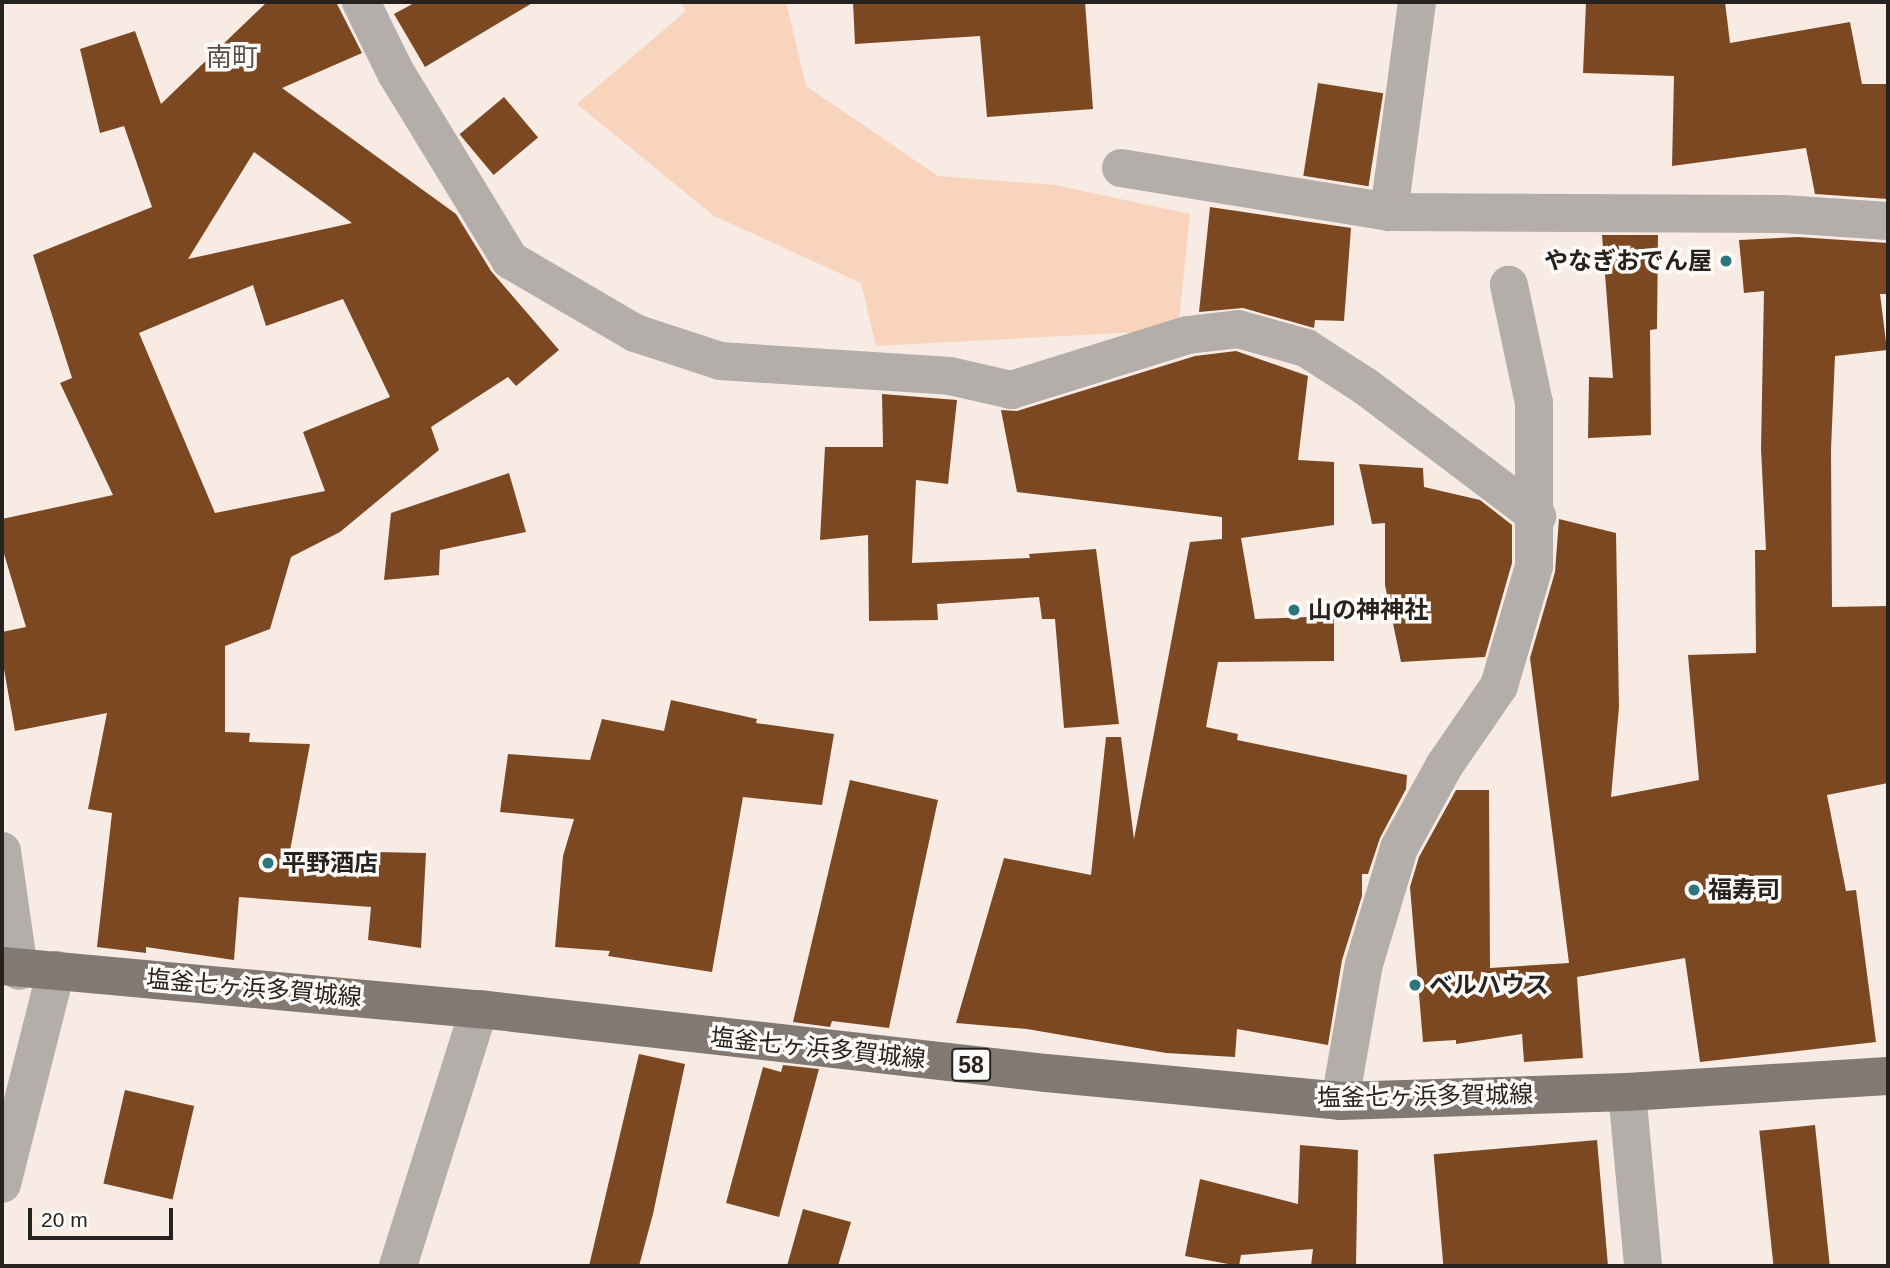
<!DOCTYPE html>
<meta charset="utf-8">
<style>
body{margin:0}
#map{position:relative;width:1890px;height:1268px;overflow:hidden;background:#f8ebe3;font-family:Arial,"Noto Sans JP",sans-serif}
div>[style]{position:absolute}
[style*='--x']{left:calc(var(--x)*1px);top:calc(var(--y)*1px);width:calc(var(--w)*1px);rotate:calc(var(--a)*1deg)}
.green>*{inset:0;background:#f8d4bd}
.building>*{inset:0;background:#7c4822;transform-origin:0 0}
.minor>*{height:38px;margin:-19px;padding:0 19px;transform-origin:19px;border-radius:19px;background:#b4aeab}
.tertiary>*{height:38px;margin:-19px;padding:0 19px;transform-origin:19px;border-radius:19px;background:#b4aeab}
.primary>*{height:38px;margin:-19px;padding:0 19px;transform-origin:19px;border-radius:19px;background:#837973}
.dots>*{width:19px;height:19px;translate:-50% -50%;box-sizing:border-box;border:4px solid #fdfbf9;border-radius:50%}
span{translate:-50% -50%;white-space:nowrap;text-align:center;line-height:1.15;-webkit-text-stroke:7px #fdfbf9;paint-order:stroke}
.shield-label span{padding:2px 5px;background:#fdfbf9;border:2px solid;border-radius:5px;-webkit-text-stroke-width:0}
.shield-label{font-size:23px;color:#26221f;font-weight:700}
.poi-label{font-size:24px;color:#26221f;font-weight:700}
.right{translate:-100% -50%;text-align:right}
.left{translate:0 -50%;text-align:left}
.street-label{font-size:24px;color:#26221f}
.neighbourhood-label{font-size:26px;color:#584e47}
.frame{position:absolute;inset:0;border:4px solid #26221f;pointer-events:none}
.scale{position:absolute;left:28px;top:1208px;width:145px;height:32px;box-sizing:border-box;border:4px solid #26221f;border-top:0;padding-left:9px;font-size:21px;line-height:24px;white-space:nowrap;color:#26221f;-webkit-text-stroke:5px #fdfbf9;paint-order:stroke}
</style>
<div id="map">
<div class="green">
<i style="clip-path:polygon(681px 2px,786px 2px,806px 86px,938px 176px,1055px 185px,1190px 214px,1178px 330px,876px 346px,861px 283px,714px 216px,577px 104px,686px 11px)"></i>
</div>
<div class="building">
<i style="clip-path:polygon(evenodd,267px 2px,336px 2px,362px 53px,282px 88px,456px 214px,491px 271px,559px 350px,516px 386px,508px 377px,431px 427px,439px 450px,340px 532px,291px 557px,270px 629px,225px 646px,225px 732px,250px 733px,249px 742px,310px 744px,289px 856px,375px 861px,375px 852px,426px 853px,421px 948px,368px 940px,371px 907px,239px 897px,234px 960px,146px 947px,146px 953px,97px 947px,112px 813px,88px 809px,107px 713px,15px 731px,2px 658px,2px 632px,26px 627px,2px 547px,2px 519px,113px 495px,60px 383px,72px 378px,33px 255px,152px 207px,124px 126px,100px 133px,80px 49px,135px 31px,161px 104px,267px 2px,254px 152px,352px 223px,188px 259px,254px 152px,267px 2px,253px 285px,266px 326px,343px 299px,390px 397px,303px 432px,325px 491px,215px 513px,139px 333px,253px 285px)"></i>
<i style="clip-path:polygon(416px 2px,534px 2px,425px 67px,394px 14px)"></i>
<i style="clip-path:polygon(853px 2px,1085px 2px,1093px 109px,987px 117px,980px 36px,855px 44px)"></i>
<i style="clip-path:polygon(1586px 2px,1725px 2px,1730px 43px,1850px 22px,1862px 84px,1888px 84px,1888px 199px,1815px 194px,1806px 148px,1672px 166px,1674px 76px,1583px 73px)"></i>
<i style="left:1318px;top:83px;width:66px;height:94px;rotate:9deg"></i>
<i style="left:504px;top:97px;width:53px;height:58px;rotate:50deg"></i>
<i style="clip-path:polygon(1210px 207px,1351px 228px,1344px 321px,1315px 320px,1314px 328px,1243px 308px,1199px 312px)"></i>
<i style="clip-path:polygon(1602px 235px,1658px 235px,1657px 329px,1650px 330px,1651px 435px,1588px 438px,1589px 377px,1613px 378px)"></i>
<i style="clip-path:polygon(1798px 237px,1888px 243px,1887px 294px,1880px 294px,1887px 350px,1835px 356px,1831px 449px,1832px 607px,1888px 606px,1888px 783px,1827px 795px,1846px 891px,1856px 890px,1876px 1042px,1700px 1062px,1685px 958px,1577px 977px,1583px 1058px,1524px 1062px,1522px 1034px,1456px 1044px,1456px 1040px,1423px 1042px,1410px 887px,1419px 857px,1456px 790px,1489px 790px,1490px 968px,1569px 963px,1530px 658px,1555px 572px,1559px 519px,1616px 533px,1619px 707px,1611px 797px,1699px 780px,1688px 655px,1756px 653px,1755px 550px,1766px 550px,1761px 449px,1764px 291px,1744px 293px,1739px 240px)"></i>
<i style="clip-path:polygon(1236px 351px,1308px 376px,1298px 460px,1334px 462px,1334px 525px,1241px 538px,1255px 619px,1334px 616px,1334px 661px,1218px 662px,1206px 727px,1238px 734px,1237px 740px,1407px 775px,1406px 789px,1380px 838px,1368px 874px,1362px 874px,1362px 896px,1342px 960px,1328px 1045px,1237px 1029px,1235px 1057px,1166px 1053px,1027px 1029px,956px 1023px,1004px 858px,1091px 875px,1106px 737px,1121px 737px,1134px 839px,1190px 542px,1222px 539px,1222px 517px,1017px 492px,1001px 410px,1017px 411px,1195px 356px)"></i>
<i style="clip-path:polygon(882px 394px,957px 400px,948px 484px,916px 480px,912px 563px,1030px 558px,1029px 554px,1096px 549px,1119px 724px,1064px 728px,1055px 619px,1042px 619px,1039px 597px,937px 604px,938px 620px,869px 621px,868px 535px,820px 540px,825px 447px,883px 447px)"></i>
<i style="clip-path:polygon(1359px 464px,1423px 468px,1424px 487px,1480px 500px,1512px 525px,1512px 563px,1485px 657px,1401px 662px,1385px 585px,1385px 523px,1372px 524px)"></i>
<i style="clip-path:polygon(509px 473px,526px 532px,440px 550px,439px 575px,384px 580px,391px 513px)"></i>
<i style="clip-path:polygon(671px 700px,757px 719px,756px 723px,834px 734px,822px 805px,743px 797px,712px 972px,608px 956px,610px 951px,555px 947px,563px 856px,574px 819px,500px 812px,508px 754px,590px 760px,602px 719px,664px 731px)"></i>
<i style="clip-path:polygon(850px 780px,938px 800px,889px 1028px,832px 1021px,830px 1027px,793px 1022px)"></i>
<i style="clip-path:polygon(639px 1054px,685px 1064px,653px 1214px,639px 1266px,589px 1266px)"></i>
<i style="clip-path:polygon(783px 1065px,819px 1069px,779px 1217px,726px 1203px,763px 1067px,781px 1072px)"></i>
<i style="left:125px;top:1090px;width:71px;height:96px;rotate:13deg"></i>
<i style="left:1815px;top:1125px;width:142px;height:56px;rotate:84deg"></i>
<i style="left:1597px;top:1140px;width:127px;height:164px;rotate:85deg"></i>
<i style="clip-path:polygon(1300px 1145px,1358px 1150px,1356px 1266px,1311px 1266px,1313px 1249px,1241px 1255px,1239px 1266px,1185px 1256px,1200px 1179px,1298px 1204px)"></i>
<i style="clip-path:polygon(803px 1209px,851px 1222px,838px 1266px,787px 1266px)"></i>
</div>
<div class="minor">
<i style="--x:361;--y:2;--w:79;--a:63.8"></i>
<i style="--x:396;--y:73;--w:219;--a:58.6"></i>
<i style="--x:510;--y:260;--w:145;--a:30.3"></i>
<i style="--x:635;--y:333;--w:89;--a:18.2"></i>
<i style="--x:720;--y:361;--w:230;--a:3.7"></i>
<i style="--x:950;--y:376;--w:63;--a:12.9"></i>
<i style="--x:1011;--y:390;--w:185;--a:-17.3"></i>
<i style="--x:1188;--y:335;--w:50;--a:-6.8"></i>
<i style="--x:1238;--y:329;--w:71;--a:15.6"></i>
<i style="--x:1306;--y:348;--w:70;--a:32.8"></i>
<i style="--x:1365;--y:386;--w:216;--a:37.1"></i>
<i style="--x:1417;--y:2;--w:212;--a:97.6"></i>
<i style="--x:1389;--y:212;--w:394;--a:0.3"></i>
<i style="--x:1783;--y:214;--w:105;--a:3.8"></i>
<i style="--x:1121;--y:168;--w:272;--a:9.3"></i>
<i style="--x:2;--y:851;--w:121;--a:81.9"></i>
<i style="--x:1340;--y:1101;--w:139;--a:-80.1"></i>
<i style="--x:1364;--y:964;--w:121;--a:-73.2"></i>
<i style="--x:1399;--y:848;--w:94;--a:-61.2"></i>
<i style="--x:1444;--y:766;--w:97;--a:-55.5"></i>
<i style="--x:1499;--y:686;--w:125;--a:-73.7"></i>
<i style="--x:1534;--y:566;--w:163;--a:-90"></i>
<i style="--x:1534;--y:403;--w:121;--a:-102"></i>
<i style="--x:2;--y:1184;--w:221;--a:-75.8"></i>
<i style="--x:398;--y:1266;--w:269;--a:-72.5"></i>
</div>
<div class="tertiary">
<i style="--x:1627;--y:1092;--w:175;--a:84.7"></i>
</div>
<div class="primary">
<i style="--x:2;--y:966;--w:479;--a:5.2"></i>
<i style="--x:479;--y:1009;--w:571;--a:6.44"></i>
<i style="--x:1046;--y:1073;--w:295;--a:5.4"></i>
<i style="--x:1340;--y:1101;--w:287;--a:-1.8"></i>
<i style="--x:1627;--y:1092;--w:261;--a:-3.5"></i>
</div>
<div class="dots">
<i style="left:1726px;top:261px;background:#2d767d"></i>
<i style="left:1294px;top:610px;background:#2d767d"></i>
<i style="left:268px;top:863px;background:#2d767d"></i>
<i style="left:1694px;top:890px;background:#2d767d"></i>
<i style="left:1415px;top:985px;background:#2d767d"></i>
</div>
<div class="shield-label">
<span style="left:971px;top:1065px">58</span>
</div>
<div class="poi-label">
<span class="right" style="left:1712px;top:261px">やなぎおでん屋</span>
<span class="left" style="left:1308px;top:610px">山の神神社</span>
<span class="left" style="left:282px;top:863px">平野酒店</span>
<span class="left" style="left:1708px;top:890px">福寿司</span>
<span class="left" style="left:1429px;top:985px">ベルハウス</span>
</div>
<div class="street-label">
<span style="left:254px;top:988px;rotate:5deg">塩釜七ヶ浜多賀城線</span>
<span style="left:818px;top:1048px;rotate:6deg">塩釜七ヶ浜多賀城線</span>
<span style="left:1425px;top:1096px;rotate:-1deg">塩釜七ヶ浜多賀城線</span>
</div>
<div class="neighbourhood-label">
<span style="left:232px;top:58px">南町</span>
</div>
<div class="frame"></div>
<div class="scale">20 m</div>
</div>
